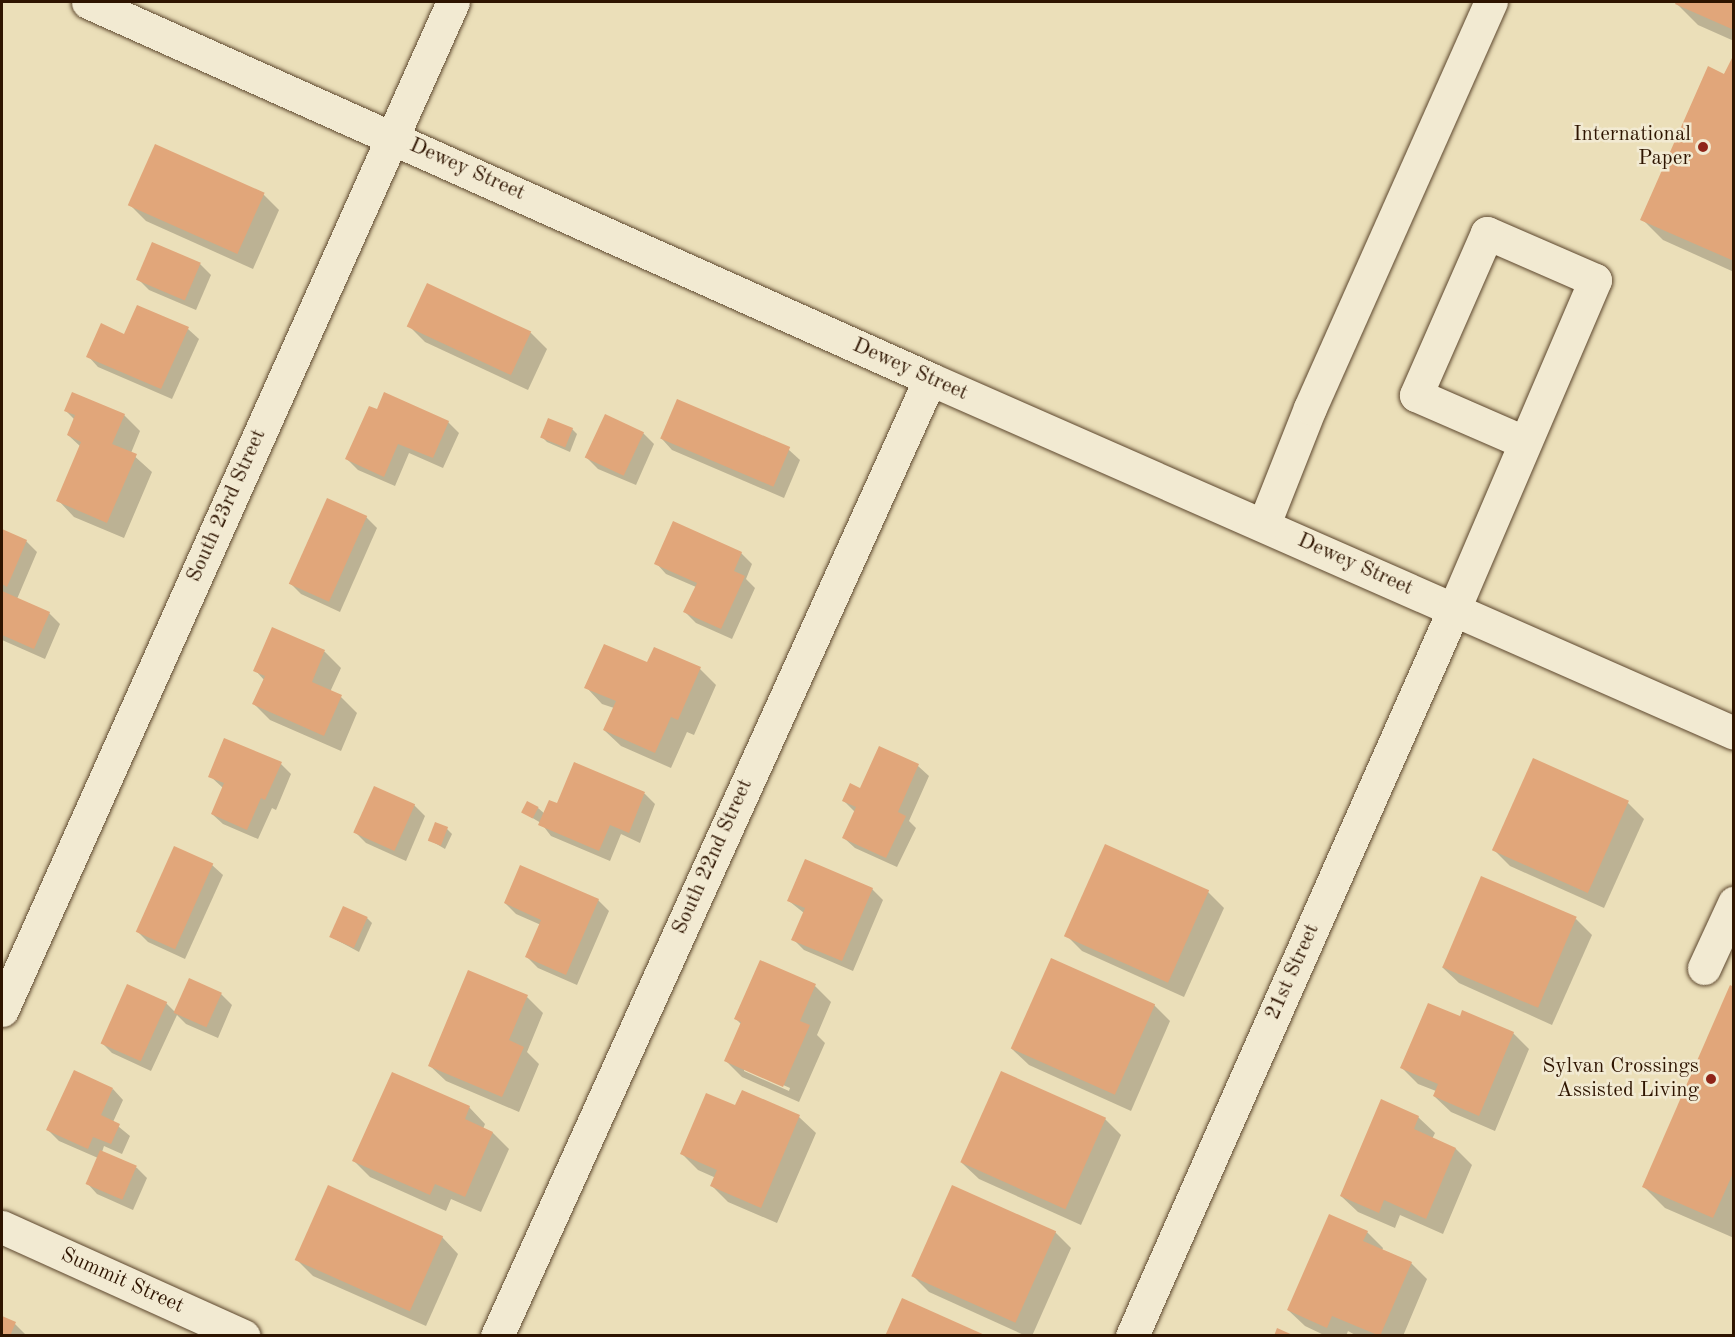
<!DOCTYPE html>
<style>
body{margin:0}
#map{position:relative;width:1735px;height:1337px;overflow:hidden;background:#ebdfb9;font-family:"Old Standard TT",serif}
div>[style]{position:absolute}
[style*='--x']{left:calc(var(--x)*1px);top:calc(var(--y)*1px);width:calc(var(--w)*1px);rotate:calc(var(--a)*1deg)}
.shadow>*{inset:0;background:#0003}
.building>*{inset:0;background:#e1a67a;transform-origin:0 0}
.roads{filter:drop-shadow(0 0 2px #5d472e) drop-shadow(0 0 2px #5d472e)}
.minor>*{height:33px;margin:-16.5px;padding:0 16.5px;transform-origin:16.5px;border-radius:16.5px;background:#f2ead2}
.dots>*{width:16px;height:16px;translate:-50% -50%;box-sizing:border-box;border:3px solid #f2ead2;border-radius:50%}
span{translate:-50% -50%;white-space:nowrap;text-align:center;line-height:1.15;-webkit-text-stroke:5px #f2ead2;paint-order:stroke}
.poi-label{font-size:21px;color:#2e1400}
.right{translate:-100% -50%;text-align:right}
.street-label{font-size:21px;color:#2e1400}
.frame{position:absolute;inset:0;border:3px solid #2e1400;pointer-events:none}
</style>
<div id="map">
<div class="shadow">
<i style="clip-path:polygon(1678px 2px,1734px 2px,1734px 41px,1698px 25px,1677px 4px)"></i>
<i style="clip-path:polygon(1734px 57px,1734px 272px,1663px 240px,1642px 219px)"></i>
<i style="clip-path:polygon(263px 194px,279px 210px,253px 269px,146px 221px,130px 205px)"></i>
<i style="clip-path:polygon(200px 264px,211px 275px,196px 310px,149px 290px,138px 279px)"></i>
<i style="clip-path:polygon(409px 326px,531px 333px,547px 349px,528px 390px,425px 342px)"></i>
<i style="clip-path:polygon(188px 329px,199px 339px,172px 399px,98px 367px,88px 356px,125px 336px)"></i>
<i style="clip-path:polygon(66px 411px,124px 415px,140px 431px,131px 453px,152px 472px,124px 538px,74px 517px,58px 500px,81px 447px,68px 435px,75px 420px)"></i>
<i style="clip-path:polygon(448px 422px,459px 433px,443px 468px,409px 453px,395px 486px,358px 470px,347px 459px)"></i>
<i style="clip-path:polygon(572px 429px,577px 434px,570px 452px,547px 442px,542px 437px)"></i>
<i style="clip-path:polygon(643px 433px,654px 444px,636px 485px,598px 469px,587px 458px)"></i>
<i style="clip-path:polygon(662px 439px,789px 450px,800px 460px,784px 498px,672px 450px)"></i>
<i style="clip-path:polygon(366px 517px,377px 528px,340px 612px,301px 594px,290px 583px)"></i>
<i style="clip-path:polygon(674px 523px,741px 553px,752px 564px,746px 579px,755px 588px,732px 639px,696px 623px,685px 612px,696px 587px,666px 574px,656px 563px)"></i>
<i style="clip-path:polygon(2px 531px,26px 541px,37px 552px,17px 599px,49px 613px,60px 624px,45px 659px,2px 640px)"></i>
<i style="clip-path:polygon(273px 629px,325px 652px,341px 668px,330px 692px,341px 697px,357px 713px,341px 751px,270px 720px,254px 704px,265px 681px,255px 670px)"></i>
<i style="clip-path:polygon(648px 664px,700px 669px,716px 685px,694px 735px,687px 732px,671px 768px,621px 746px,604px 730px,614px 708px,602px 704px,586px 687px)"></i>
<i style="clip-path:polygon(880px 748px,918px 766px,929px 776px,909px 821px,916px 828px,897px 867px,855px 848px,844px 838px,855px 812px,844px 801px,861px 790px)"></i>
<i style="clip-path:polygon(281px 764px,291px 774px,276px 810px,272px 808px,258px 839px,223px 824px,212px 814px,223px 788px,210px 776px)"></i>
<i style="clip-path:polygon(575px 764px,645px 794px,655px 804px,640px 843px,621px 834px,610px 861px,551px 836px,541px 823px,524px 813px,538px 808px,545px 814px,557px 805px)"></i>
<i style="clip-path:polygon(1628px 803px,1644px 819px,1604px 908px,1510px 866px,1494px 850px)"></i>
<i style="clip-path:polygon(414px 805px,425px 816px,406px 861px,366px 843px,355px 832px)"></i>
<i style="clip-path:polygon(447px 829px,452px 834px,445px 849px,428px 839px)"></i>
<i style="clip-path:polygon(212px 865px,223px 875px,185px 959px,148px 942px,137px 931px)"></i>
<i style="clip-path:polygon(872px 889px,883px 900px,853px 971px,804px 950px,793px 939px,804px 913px,789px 901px)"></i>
<i style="clip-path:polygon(1208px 892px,1224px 908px,1184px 997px,1082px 951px,1066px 935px)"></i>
<i style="clip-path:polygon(598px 900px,609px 911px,577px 985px,538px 968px,527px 957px,541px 925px,516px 914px,505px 903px)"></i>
<i style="clip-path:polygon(367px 918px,372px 923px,359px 952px,331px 937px)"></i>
<i style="clip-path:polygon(1576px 919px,1592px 935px,1552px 1025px,1459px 983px,1442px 967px)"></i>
<i style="clip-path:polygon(evenodd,815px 986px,831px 1002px,817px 1035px,825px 1043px,799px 1102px,742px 1077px,726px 1061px,742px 1025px,736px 1019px,815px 986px,744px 1068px,790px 1088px,789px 1091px,744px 1071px,744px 1068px)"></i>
<i style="clip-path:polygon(1734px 988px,1734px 1238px,1665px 1208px,1644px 1187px)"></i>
<i style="clip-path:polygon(221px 994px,232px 1005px,218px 1038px,186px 1024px,177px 1015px,151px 1071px,112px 1053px,102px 1043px,166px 1003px,175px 1012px)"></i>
<i style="clip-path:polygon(527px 997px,543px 1013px,527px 1052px,539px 1064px,519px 1112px,446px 1081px,429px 1065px)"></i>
<i style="clip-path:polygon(1154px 1005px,1170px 1021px,1131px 1111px,1029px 1065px,1012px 1049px)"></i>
<i style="clip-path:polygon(1460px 1018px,1513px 1033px,1529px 1049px,1495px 1131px,1451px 1112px,1434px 1096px,1436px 1091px,1418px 1084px,1402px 1068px)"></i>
<i style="clip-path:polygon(113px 1089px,123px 1100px,113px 1122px,130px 1136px,122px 1154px,104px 1146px,102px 1152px,137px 1168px,147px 1178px,133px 1210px,97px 1194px,87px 1183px,98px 1158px,59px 1141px,48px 1130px)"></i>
<i style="clip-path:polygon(743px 1092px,799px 1117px,816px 1133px,777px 1223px,728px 1202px,712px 1186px,716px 1178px,698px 1170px,682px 1154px,736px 1107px)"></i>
<i style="clip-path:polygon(469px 1107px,485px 1124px,483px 1129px,493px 1133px,509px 1149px,481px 1212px,451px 1199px,446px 1211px,370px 1177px,354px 1161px)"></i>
<i style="clip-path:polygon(1418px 1117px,1435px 1133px,1432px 1139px,1456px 1149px,1472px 1165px,1443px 1234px,1400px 1215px,1395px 1228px,1358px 1212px,1341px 1196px)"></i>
<i style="clip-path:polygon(1105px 1119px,1121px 1135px,1081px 1225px,979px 1179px,962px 1163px)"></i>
<i style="clip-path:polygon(1055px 1232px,1071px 1248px,1032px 1336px,1026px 1336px,929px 1292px,913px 1276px)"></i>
<i style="clip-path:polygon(1367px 1232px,1383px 1248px,1382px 1251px,1411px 1263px,1427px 1279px,1403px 1336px,1357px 1336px,1348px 1331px,1346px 1336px,1326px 1336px,1305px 1326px,1288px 1310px)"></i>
<i style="clip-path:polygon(442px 1237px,458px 1254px,426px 1326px,313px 1276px,297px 1260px)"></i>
<i style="clip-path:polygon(2px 1318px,15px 1324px,27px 1336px,2px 1336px)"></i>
</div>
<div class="building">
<i style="clip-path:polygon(1676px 2px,1734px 2px,1734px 30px,1675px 4px)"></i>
<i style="clip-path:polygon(1734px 54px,1734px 261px,1640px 220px,1708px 66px,1724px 74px)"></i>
<i style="left:155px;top:144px;width:120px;height:67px;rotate:24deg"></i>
<i style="left:152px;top:242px;width:53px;height:41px;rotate:23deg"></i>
<i style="left:427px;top:283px;width:115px;height:48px;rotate:25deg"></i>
<i style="clip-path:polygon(137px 305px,189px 327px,161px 389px,86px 357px,101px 323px,124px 334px)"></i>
<i style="clip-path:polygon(72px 392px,125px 414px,112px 444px,137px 454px,107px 523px,56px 501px,81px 442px,67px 435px,75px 415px,64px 411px)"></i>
<i style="clip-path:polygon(384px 392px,449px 421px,433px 458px,398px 444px,384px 477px,345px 459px,369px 406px,377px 409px)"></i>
<i style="left:677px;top:399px;width:123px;height:43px;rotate:23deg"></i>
<i style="left:605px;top:414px;width:43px;height:48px;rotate:25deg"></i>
<i style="left:548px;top:418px;width:27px;height:21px;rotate:22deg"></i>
<i style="left:327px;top:498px;width:44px;height:94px;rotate:24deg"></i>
<i style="clip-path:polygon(673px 521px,742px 552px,734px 571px,745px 576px,721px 629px,683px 612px,697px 583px,654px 564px)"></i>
<i style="clip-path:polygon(2px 529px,27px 540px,7px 587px,2px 584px)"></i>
<i style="clip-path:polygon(2px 591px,50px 612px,34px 649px,2px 635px)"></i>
<i style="clip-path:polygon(272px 627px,325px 650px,312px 682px,342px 695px,324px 736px,252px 704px,265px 676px,253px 671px)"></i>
<i style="clip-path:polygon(604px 644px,647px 662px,654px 647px,701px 667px,678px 720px,671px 717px,655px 753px,603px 730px,616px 701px,584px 688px)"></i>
<i style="clip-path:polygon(224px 738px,282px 762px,265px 800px,261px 798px,247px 830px,211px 814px,224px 783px,208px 777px)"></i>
<i style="clip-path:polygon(879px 746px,919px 764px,898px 812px,906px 816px,886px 858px,842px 838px,856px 807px,842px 801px,850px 783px,860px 788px)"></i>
<i style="left:1533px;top:758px;width:105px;height:101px;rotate:24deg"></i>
<i style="clip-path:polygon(574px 762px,645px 792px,629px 833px,610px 825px,599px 851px,538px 825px,549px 800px,557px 803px)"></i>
<i style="left:374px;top:786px;width:45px;height:51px;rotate:24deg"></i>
<i style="left:527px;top:801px;width:13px;height:13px;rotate:27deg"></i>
<i style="left:435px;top:822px;width:14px;height:20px;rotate:21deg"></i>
<i style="left:1105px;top:844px;width:114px;height:101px;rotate:24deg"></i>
<i style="left:174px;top:846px;width:43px;height:94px;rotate:24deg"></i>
<i style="clip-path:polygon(805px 859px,873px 888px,842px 961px,791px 940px,805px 908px,787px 901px)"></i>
<i style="clip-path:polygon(520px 865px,599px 899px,566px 975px,525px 957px,541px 920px,504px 903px)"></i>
<i style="left:1481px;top:876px;width:104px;height:99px;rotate:23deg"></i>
<i style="left:343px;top:906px;width:27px;height:34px;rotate:24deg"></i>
<i style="left:1051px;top:958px;width:114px;height:99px;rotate:24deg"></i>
<i style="clip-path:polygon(760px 960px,816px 984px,800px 1021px,810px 1025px,783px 1087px,724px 1061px,741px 1022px,734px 1019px)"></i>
<i style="clip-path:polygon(468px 970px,528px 995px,509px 1040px,524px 1047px,502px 1097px,428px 1066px)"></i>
<i style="left:189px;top:978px;width:36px;height:38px;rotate:24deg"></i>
<i style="left:127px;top:984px;width:44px;height:65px;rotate:24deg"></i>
<i style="clip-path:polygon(1730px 985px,1734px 987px,1734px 1171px,1713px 1218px,1642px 1187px)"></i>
<i style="clip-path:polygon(1428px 1003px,1460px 1016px,1462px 1010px,1514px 1032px,1479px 1116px,1433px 1096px,1438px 1084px,1400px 1068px)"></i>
<i style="clip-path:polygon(74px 1070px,113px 1088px,101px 1115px,120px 1124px,111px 1144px,93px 1137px,88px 1149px,46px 1130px)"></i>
<i style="left:1001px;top:1071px;width:115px;height:100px;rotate:24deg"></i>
<i style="clip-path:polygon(392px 1072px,470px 1106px,465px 1119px,493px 1132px,465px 1197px,435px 1184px,430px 1195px,352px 1161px)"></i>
<i style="clip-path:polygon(742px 1090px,800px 1115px,761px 1208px,710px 1186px,717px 1170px,680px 1154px,706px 1093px,735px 1105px)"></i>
<i style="clip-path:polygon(1381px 1099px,1419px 1116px,1414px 1129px,1456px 1148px,1426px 1219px,1384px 1200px,1379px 1213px,1340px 1196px)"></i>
<i style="left:100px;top:1150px;width:40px;height:37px;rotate:23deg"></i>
<i style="left:328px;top:1185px;width:126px;height:82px;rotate:24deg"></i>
<i style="left:952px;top:1185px;width:114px;height:100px;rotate:24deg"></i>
<i style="clip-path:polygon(1329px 1214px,1368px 1231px,1363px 1241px,1412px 1262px,1380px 1336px,1332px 1316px,1327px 1328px,1287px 1310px)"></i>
<i style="clip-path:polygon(902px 1298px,987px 1336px,885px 1336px)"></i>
<i style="clip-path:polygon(2px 1316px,16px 1322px,10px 1336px,2px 1336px)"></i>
<i style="clip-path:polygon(1277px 1328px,1295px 1336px,1274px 1336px)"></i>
</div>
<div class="roads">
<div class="minor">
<i style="--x:88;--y:2;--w:923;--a:24.12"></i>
<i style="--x:930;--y:379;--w:878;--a:23.76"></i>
<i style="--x:1264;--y:524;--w:125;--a:-68.4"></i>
<i style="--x:1310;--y:408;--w:445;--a:-66"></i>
<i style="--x:1704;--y:968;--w:72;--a:-65.2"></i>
<i style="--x:2;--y:1010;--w:1104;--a:-65.9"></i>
<i style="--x:2;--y:1227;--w:265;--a:24.3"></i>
<i style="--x:497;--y:1336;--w:1050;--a:-65.66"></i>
<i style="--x:1132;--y:1336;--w:795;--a:-66.11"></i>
<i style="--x:1454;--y:609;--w:358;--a:-66.8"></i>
<i style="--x:1595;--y:280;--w:118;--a:-156.5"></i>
<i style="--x:1487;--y:233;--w:177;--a:113.7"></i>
<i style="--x:1416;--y:395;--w:118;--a:23.5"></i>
</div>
</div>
<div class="dots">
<i style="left:1703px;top:147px;background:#8f2418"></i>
<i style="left:1711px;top:1079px;background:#8f2418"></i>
</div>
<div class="poi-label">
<span class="right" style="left:1691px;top:147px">International<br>Paper</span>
<span class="right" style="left:1699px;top:1079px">Sylvan Crossings<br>Assisted Living</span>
</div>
<div class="street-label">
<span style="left:467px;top:170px;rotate:24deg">Dewey Street</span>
<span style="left:910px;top:370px;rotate:24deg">Dewey Street</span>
<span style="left:227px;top:506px;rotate:-66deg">South 23rd Street</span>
<span style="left:1355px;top:565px;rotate:24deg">Dewey Street</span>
<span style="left:713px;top:857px;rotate:-66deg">South 22nd Street</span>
<span style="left:1293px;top:972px;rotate:-66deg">21st Street</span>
<span style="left:122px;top:1281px;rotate:24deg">Summit Street</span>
</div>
<div class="frame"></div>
</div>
